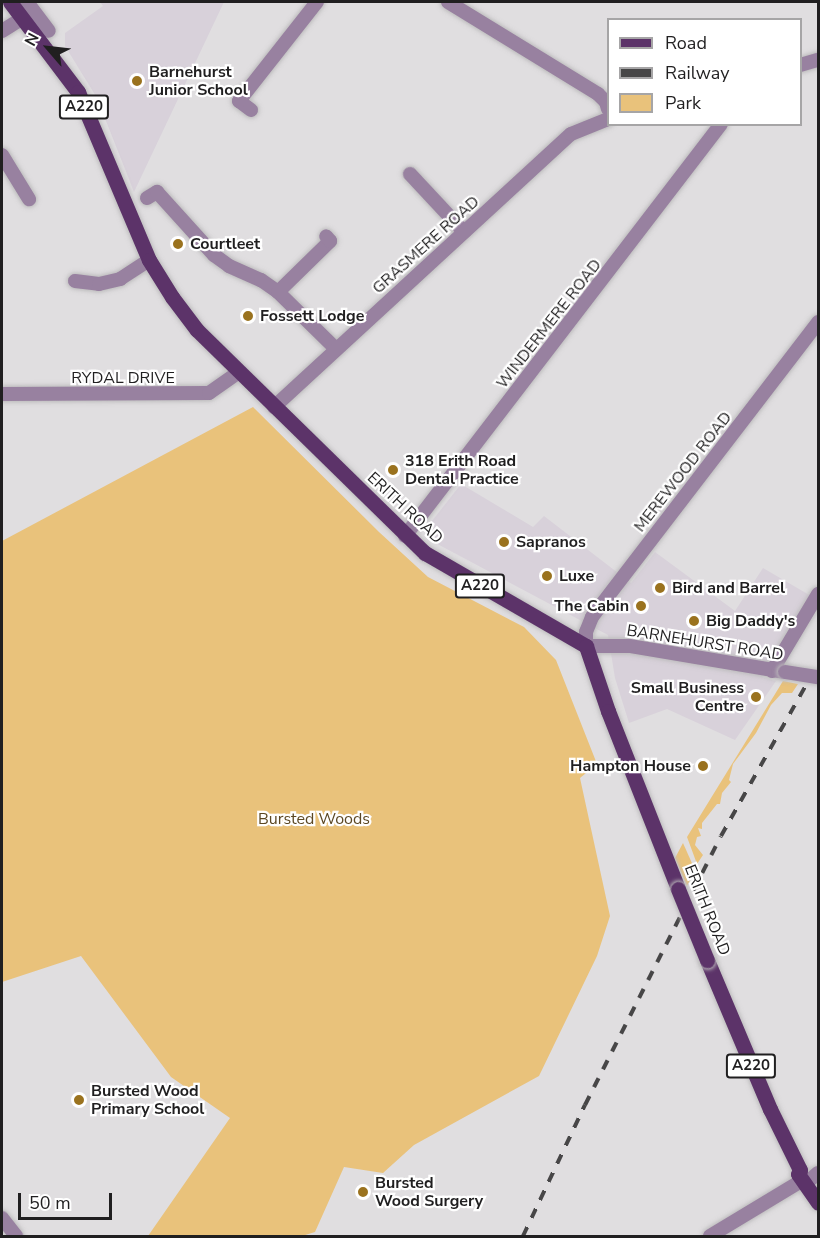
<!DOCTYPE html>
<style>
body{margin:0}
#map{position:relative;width:820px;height:1238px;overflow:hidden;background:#e0dee0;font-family:"Nunito Sans",sans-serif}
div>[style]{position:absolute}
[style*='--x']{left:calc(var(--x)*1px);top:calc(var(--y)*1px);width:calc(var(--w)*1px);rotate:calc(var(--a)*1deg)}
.built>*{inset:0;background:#d8d1da}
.green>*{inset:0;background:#e9c27b}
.roads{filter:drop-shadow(0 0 2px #bdbcbd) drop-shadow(0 0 2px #bdbcbd)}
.minor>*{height:14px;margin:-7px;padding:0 7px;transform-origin:7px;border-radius:7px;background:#9881a0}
.major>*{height:15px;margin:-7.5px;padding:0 7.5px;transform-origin:7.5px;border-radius:7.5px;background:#5c3369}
.rail>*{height:4px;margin-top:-2px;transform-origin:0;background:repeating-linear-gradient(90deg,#474647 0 10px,transparent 0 20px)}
.bridges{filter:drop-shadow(0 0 2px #bdbcbd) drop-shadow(0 0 2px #bdbcbd)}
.minor-bridge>*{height:14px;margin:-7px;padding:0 7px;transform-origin:7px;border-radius:7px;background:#9881a0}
.major-bridge>*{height:15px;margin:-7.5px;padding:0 7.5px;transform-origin:7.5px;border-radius:7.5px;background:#5c3369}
.dots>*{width:16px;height:16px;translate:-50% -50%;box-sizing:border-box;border:3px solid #fff;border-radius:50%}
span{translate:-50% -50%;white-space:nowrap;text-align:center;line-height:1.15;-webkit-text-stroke:4.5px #fff;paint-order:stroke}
.shield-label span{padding:2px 4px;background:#fff;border:2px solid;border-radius:4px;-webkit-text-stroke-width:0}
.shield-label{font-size:15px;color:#201f20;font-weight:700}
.poi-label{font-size:16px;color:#201f20;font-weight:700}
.left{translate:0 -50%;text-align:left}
.right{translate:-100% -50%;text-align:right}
.street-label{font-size:16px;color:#201f20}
.park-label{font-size:16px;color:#5b4723}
.frame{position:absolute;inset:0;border:3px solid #201f20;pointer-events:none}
.legend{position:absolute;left:607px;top:18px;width:195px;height:108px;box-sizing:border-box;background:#fff;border:2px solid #a6a5a6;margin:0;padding:8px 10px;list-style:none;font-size:18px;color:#201f20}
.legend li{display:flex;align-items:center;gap:12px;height:30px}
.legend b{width:30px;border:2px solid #a6a5a6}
.north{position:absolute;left:18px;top:18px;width:60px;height:60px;-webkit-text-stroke:4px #fff;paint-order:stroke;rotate:298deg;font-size:16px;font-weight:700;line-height:24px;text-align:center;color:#201f20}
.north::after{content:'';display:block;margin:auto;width:21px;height:27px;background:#201f20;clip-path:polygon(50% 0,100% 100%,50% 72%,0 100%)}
.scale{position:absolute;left:18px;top:1193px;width:94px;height:27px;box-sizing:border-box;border:3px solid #201f20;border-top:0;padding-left:8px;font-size:18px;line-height:21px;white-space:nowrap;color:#201f20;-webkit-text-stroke:4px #fff;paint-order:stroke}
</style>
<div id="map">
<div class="built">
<i style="clip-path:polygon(100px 2px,224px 2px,134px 192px,97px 98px,65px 46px,65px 33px,103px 6px)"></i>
<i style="clip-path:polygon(461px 484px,533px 527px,544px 516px,631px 583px,655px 552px,735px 611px,763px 568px,811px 596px,762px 677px,776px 681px,735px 740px,667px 709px,629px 723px,615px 678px,608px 635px,430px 540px,428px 526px)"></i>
</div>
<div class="green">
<i style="clip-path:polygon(253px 407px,379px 532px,428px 577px,524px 627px,556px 660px,597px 764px,580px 778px,610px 916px,597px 956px,539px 1076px,414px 1145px,383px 1173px,344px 1167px,315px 1232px,302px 1236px,148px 1236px,230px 1118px,171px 1077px,81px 956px,2px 982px,2px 541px)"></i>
<i style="clip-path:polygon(783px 681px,798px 684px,792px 693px,782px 693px,771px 705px,756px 733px,733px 764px,729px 780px,731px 782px,722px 793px,720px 804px,717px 804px,702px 823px,702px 829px,698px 828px,701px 836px,697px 837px,695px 845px,703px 855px,697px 864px,687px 837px)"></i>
<i style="clip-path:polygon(683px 843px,695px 870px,687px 886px,675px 858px)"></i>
</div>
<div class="roads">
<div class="minor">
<i style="--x:27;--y:2;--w:36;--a:53"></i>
<i style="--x:448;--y:2;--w:176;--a:31.5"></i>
<i style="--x:598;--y:94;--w:11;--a:45"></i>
<i style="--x:606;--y:102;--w:7;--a:74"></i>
<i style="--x:2;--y:31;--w:25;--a:-32"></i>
<i style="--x:800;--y:65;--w:19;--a:-16"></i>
<i style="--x:251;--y:110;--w:15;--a:-143"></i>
<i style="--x:239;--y:101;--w:126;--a:-51.8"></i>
<i style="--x:2;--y:155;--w:52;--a:58.5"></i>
<i style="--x:410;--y:174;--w:79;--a:47"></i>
<i style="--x:147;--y:198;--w:12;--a:-31"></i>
<i style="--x:157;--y:192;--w:85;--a:47.9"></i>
<i style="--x:214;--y:255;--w:19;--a:36"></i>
<i style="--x:229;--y:266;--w:35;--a:24"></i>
<i style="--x:261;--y:280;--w:21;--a:35"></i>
<i style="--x:278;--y:292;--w:81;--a:44.5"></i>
<i style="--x:75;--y:281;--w:24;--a:7"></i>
<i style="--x:99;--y:284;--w:22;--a:-13"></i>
<i style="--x:120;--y:279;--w:35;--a:-33"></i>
<i style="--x:278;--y:292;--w:73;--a:-44.4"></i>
<i style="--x:330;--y:241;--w:6;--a:-129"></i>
<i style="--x:2;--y:394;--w:207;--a:-0.3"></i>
<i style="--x:209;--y:393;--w:37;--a:-35"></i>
<i style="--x:274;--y:407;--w:403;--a:-42.6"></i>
<i style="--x:571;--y:134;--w:40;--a:-22"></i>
<i style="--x:405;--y:536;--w:519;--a:-52.51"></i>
<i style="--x:772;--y:671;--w:90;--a:-59.1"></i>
<i style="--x:785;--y:672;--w:158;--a:-170.5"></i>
<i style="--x:629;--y:646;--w:43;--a:180"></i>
<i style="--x:586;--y:646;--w:14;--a:-90"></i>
<i style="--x:586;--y:632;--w:16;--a:-68"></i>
<i style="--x:592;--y:617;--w:372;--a:-52.5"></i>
<i style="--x:811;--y:1179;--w:9;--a:-41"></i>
<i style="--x:2;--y:1218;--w:23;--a:52"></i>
<i style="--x:710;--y:1236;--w:106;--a:-31.1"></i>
</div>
<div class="major">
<i style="--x:10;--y:2;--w:113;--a:52.9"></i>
<i style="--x:78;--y:92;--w:182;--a:67.1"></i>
<i style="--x:149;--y:260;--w:44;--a:58.1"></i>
<i style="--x:172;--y:297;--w:41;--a:52.9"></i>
<i style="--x:197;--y:330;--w:319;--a:44.4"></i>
<i style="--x:425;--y:553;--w:186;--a:30"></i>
<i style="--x:586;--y:646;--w:69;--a:71.3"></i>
<i style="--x:608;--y:711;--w:191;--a:68.5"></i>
<i style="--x:707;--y:960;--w:162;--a:67.1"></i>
<i style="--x:770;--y:1109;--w:68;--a:63.8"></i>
<i style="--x:800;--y:1170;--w:4;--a:117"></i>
<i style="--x:798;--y:1174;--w:35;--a:55"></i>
</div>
</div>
<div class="rail">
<i style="--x:523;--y:1236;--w:145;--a:-64.7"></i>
<i style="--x:585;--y:1105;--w:301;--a:-63.2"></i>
<i style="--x:721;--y:836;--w:197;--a:-60.6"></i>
</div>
<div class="bridges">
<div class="minor-bridge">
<i style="--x:785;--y:672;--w:33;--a:9"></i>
</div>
<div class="major-bridge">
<i style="--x:678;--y:889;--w:77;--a:67.8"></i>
</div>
</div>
<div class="dots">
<i style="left:137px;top:81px;background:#9a721e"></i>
<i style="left:178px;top:244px;background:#9a721e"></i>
<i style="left:248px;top:316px;background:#9a721e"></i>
<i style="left:393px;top:470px;background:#9a721e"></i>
<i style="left:504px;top:542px;background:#9a721e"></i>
<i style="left:547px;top:576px;background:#9a721e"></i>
<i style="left:660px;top:588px;background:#9a721e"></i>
<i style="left:641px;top:606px;background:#9a721e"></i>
<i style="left:694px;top:621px;background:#9a721e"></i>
<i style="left:756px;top:697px;background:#9a721e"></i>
<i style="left:703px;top:766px;background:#9a721e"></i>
<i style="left:79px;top:1100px;background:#9a721e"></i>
<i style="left:363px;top:1192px;background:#9a721e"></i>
</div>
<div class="shield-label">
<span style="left:84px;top:107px">A220</span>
<span style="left:480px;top:586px">A220</span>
<span style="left:751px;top:1066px">A220</span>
</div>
<div class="poi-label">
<span class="left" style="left:149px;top:81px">Barnehurst<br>Junior School</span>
<span class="left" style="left:190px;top:244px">Courtleet</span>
<span class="left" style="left:260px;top:316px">Fossett Lodge</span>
<span class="left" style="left:405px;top:470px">318 Erith Road<br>Dental Practice</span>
<span class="left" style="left:516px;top:542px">Sapranos</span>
<span class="left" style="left:559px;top:576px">Luxe</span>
<span class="left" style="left:672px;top:588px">Bird and Barrel</span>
<span class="right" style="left:629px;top:606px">The Cabin</span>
<span class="left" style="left:706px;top:621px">Big Daddy's</span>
<span class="right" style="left:744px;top:697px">Small Business<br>Centre</span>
<span class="right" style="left:691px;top:766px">Hampton House</span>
<span class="left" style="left:91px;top:1100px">Bursted Wood<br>Primary School</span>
<span class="left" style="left:375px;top:1192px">Bursted<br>Wood Surgery</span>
</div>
<div class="street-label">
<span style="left:426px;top:245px;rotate:-42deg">GRASMERE ROAD</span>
<span style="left:549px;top:324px;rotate:-52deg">WINDERMERE ROAD</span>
<span style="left:123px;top:378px">RYDAL DRIVE</span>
<span style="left:683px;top:472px;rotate:-52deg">MEREWOOD ROAD</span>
<span style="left:405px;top:508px;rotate:43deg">ERITH ROAD</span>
<span style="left:705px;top:643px;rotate:9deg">BARNEHURST ROAD</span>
<span style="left:707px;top:910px;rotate:68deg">ERITH ROAD</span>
</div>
<div class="park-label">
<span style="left:314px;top:819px">Bursted Woods</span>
</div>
<div class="frame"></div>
<ul class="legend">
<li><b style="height:8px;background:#5c3369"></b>Road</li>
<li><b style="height:8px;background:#474647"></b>Railway</li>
<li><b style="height:16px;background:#e9c27b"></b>Park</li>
</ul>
<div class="north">N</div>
<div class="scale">50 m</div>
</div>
